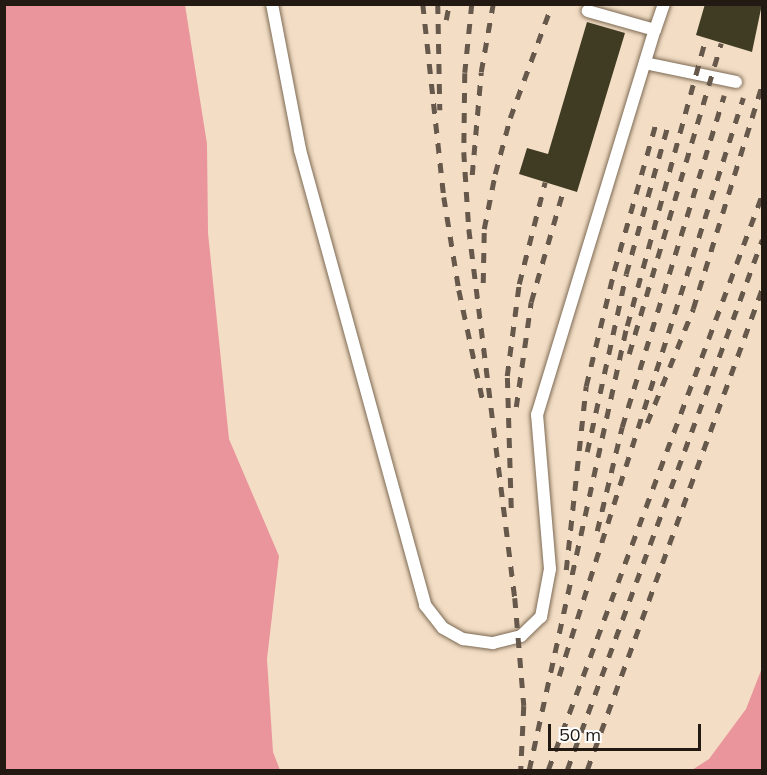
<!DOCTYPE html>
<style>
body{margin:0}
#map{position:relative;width:767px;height:775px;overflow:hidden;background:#f3ddc5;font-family:Mulish,sans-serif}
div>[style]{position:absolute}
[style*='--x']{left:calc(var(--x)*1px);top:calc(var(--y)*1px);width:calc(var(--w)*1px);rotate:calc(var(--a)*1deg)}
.forest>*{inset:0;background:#e9959b}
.building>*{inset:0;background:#403c23}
.roads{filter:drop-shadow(0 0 2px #7d6a54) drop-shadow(0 0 2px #7d6a54)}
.service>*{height:12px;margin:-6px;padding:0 6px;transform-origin:6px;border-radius:6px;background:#fff}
.rail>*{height:4.5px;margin-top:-2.25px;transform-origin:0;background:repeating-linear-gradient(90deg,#66594c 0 10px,transparent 0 20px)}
span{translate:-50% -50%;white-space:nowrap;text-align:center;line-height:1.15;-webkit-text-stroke:6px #fff;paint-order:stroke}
.frame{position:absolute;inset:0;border:6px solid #221a12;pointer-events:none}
.scale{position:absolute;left:548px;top:724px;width:153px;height:27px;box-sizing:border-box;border:3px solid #221a12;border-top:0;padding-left:8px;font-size:18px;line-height:21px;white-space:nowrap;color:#221a12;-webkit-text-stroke:4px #fff;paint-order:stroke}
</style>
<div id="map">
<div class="forest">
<i style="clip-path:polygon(5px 4px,185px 5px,207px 144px,208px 233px,229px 439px,279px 556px,267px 659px,273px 752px,280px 770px,5px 770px)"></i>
<i style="clip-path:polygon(762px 668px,762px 770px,692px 770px,709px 759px,746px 709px)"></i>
</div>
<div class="building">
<i style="clip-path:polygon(705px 4px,762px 4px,752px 52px,696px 35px)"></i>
<i style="clip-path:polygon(587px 22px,625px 33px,577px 192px,519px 174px,527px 148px,548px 154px)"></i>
</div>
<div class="roads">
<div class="service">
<i style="--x:272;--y:4;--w:149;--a:79.1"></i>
<i style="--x:300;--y:150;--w:472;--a:74.6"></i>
<i style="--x:425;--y:605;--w:29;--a:52"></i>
<i style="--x:443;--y:628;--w:23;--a:29"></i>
<i style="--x:463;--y:639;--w:30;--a:8"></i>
<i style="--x:493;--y:643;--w:29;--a:-14"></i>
<i style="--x:521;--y:636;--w:28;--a:-44"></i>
<i style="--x:541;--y:617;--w:49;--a:-79.4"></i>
<i style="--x:550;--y:569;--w:155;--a:-94.8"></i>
<i style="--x:537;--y:415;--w:403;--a:-73"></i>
<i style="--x:655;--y:30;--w:70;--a:-164.2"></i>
<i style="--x:655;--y:30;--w:28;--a:-71"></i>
<i style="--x:645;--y:63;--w:93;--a:11.8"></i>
</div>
</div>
<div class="rail">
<i style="--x:423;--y:4;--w:194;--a:83.8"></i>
<i style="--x:444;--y:197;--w:94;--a:80.8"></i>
<i style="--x:459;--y:290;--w:114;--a:77.8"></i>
<i style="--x:438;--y:4;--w:106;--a:88.9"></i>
<i style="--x:472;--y:4;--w:69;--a:95.8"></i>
<i style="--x:465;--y:73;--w:79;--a:90.7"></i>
<i style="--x:464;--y:152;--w:77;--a:86.3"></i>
<i style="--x:469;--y:229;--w:380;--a:82.9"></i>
<i style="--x:446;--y:20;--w:16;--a:-79"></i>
<i style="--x:472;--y:175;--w:103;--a:-85"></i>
<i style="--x:481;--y:72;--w:69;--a:-80"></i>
<i style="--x:483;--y:283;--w:54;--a:-88.9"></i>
<i style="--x:484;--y:229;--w:56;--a:-78.7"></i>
<i style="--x:495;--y:174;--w:58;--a:-75"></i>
<i style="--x:510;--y:118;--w:121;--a:-69.8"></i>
<i style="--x:629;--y:354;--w:324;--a:-73.5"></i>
<i style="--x:516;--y:407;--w:106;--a:-81.9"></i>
<i style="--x:531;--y:302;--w:119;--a:-73.9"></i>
<i style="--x:647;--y:423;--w:123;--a:-68"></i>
<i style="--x:693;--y:309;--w:234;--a:-72.9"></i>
<i style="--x:587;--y:452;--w:182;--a:-77.6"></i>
<i style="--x:626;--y:274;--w:152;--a:-74.3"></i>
<i style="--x:511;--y:508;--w:132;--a:-91.7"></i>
<i style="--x:507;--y:376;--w:93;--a:-82.6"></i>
<i style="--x:519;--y:284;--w:105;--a:-75.7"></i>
<i style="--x:597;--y:531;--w:107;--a:-76.5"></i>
<i style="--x:622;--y:427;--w:347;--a:-72.9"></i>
<i style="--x:566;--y:570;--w:185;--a:-83.8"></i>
<i style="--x:586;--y:386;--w:118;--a:-76.3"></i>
<i style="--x:614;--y:271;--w:154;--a:-74.2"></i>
<i style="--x:515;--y:598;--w:108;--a:85.2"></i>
<i style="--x:524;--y:706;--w:64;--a:92.7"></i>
<i style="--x:559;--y:676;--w:607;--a:-72.34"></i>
<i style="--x:529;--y:770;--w:455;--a:-77.6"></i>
<i style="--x:627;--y:326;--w:299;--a:-74.7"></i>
<i style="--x:548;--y:770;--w:614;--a:-69.59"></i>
<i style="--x:567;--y:770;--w:565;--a:-69.8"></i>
<i style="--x:587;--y:770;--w:512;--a:-70.01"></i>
</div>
<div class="frame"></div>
<div class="scale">50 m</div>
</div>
